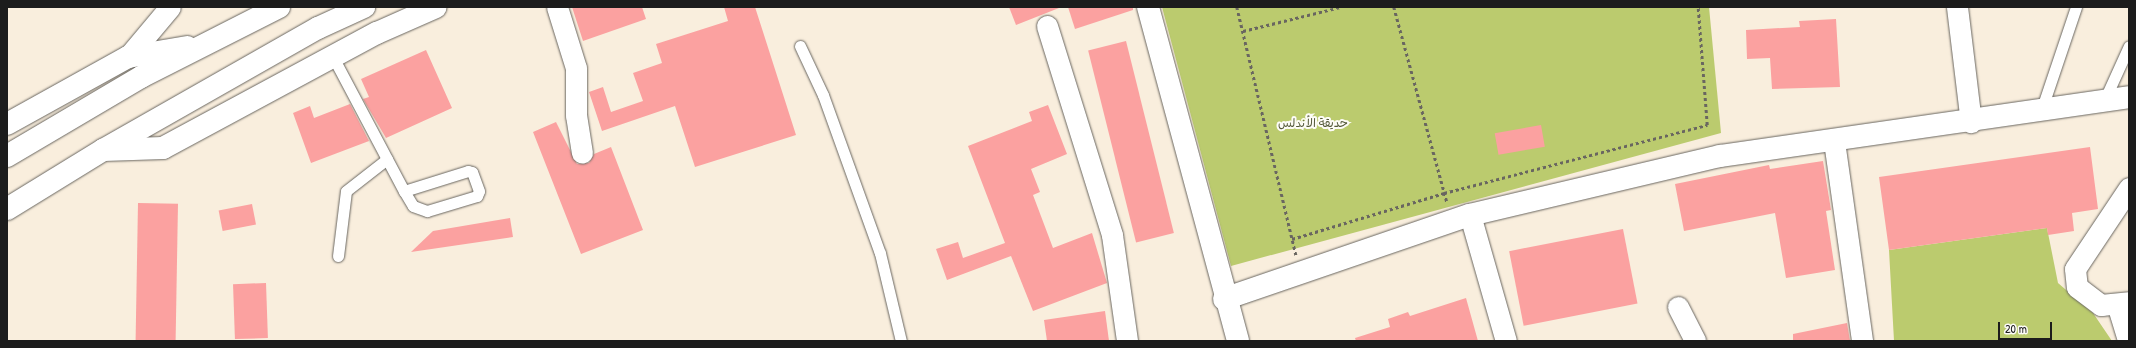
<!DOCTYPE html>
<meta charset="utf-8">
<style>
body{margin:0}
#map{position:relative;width:2136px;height:348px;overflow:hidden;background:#f9eedd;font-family:"Patrick Hand","Playpen Sans Arabic",sans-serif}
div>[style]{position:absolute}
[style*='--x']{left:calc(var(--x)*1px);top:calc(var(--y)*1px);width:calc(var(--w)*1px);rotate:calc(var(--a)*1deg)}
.green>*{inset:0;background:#bbcb6e}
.building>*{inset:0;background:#fba1a0;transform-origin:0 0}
.path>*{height:2.5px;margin-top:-1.25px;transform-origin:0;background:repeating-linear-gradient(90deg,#696660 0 3px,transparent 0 6px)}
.roads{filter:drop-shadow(0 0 1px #696660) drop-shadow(0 0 1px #696660)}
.service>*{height:11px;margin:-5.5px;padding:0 5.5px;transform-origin:5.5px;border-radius:5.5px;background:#fff}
.minor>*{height:21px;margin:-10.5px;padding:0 10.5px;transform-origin:10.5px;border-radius:10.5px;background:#fff}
.tertiary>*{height:22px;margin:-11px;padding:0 11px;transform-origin:11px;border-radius:11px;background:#fff}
.primary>*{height:22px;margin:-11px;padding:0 11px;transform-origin:11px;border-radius:11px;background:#fff}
span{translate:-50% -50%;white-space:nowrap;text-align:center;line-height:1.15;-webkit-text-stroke:4px #fdfcf7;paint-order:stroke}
.park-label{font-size:12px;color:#545939}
.frame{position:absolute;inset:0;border:8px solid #1c1c1c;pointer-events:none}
.scale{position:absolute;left:1998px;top:322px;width:54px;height:18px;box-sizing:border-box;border:2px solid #1c1c1c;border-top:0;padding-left:5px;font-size:12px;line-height:14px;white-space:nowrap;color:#1c1c1c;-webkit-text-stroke:3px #fdfcf7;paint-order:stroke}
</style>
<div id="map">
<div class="green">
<i style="clip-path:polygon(1162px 7px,1709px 7px,1721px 133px,1231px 266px)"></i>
<i style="clip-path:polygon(2047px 228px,2058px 283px,2093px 313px,2112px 341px,1894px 341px,1889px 250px)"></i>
</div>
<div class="building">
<i style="clip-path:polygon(572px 7px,642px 7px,646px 19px,583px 41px)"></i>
<i style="clip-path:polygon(724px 7px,755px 7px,796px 135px,695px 167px,675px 106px,602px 131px,589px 92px,603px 87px,611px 112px,643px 101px,633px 73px,662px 63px,656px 44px,728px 21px)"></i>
<i style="clip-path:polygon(1009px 7px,1058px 7px,1059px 8px,1016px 25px)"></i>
<i style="clip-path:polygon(1068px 7px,1133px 7px,1133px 10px,1075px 29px)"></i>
<i style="clip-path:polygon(1836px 19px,1840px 87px,1772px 89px,1770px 58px,1747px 59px,1746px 30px,1800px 27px,1799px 21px)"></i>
<i style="left:1126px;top:41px;width:198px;height:39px;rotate:76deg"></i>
<i style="clip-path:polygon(426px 50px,452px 108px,386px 138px,363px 99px,369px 97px,361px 79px)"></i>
<i style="clip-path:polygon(350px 104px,369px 141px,311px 163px,293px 113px,310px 106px,314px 118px)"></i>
<i style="clip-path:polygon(1048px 105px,1067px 154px,1031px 169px,1040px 192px,1033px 195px,1053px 248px,1092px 233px,1107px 283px,1033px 311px,1011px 256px,947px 280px,936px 249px,958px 242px,963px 258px,1005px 243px,968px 146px,1032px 121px,1029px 112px)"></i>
<i style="clip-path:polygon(556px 122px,577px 164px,589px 163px,594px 154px,611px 147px,643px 230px,581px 254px,533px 132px)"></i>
<i style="left:1541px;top:125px;width:22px;height:47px;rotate:80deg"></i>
<i style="clip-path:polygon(2090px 147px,2098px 209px,2072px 213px,2074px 231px,2048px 235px,2047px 228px,1889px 250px,1879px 177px)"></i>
<i style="clip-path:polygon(1823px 161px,1831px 210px,1826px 211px,1835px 270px,1786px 278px,1775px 213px,1684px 231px,1675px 184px,1769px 165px,1770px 169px)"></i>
<i style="left:138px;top:203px;width:40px;height:138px;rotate:1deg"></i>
<i style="left:252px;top:204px;width:21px;height:34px;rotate:79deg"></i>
<i style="clip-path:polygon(510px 218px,513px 237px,411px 252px,433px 231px)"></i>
<i style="left:1623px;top:229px;width:76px;height:116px;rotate:79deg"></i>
<i style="left:266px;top:283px;width:55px;height:33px;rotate:88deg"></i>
<i style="clip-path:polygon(1466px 298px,1478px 341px,1356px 341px,1355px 338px,1390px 327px,1388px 319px,1408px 312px,1410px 316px)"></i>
<i style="clip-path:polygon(1105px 311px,1109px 341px,1047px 341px,1044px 320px)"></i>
<i style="clip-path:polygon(1847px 323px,1850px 341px,1793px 341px,1793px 334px)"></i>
</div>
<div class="path">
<i style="--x:1237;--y:7;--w:255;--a:76.6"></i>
<i style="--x:1394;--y:7;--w:202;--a:74.8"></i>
<i style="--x:1243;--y:31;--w:101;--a:-13.8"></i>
<i style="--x:1292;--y:239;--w:159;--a:-16.8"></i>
<i style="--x:1444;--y:193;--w:272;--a:-14.5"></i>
<i style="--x:1707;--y:125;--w:118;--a:-94.4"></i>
</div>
<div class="roads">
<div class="service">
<i style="--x:800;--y:46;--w:54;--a:64.9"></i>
<i style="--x:823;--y:95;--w:168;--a:70.2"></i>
<i style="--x:880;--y:253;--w:90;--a:76.6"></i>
<i style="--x:333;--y:57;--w:152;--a:62.1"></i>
<i style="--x:404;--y:191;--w:17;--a:59"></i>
<i style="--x:413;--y:206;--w:15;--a:20"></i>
<i style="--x:427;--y:211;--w:52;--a:-16.7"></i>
<i style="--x:477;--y:196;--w:5;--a:-68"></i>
<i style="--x:479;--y:191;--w:20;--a:-110"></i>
<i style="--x:472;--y:172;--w:4;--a:-166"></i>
<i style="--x:468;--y:171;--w:67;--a:162.6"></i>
<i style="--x:2104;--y:101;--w:60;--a:-65.6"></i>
<i style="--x:2041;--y:111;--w:110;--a:-71.4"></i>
<i style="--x:338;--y:256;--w:65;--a:-83"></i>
<i style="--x:346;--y:191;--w:52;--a:-38"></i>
</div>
<div class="minor">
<i style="--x:557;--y:7;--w:64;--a:72.7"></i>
<i style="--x:576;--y:68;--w:47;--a:90"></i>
<i style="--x:576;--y:115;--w:38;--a:81"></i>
<i style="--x:1957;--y:7;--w:116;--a:83.1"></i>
<i style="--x:1047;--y:26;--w:219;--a:72.7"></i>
<i style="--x:1112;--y:235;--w:107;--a:81.9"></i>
<i style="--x:128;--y:57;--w:65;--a:-50"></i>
<i style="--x:1834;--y:141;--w:202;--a:82"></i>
<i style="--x:2129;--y:188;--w:97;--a:123.7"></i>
<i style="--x:2075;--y:269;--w:18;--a:84"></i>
<i style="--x:2077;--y:287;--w:30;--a:37"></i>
<i style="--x:2101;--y:305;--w:28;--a:-6"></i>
<i style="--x:1470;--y:215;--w:131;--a:74.1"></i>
<i style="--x:2117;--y:304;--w:39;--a:73"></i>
<i style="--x:1678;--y:307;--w:38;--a:63"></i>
</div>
<div class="tertiary">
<i style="--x:1148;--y:7;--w:346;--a:74.9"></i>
<i style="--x:103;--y:150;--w:60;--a:-1.9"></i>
<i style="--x:163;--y:148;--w:243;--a:-28.3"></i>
<i style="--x:377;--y:33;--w:64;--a:-23.8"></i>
<i style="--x:1224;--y:299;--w:260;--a:-18.9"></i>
<i style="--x:1470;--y:215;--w:257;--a:-13.3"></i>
<i style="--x:1720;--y:156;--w:413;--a:-8.2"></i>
</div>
<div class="primary">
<i style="--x:7;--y:124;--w:138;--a:-29"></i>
<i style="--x:128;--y:57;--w:60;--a:-9.6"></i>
<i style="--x:7;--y:156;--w:156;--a:-30.5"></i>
<i style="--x:141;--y:77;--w:155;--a:-26.9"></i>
<i style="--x:7;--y:209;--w:113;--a:-31.6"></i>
<i style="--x:103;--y:150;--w:247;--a:-29.6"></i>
<i style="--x:318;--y:28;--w:51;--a:-24.5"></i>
</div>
</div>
<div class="park-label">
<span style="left:1313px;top:123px">حديقة الأندلس</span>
</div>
<div class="frame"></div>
<div class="scale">20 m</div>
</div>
